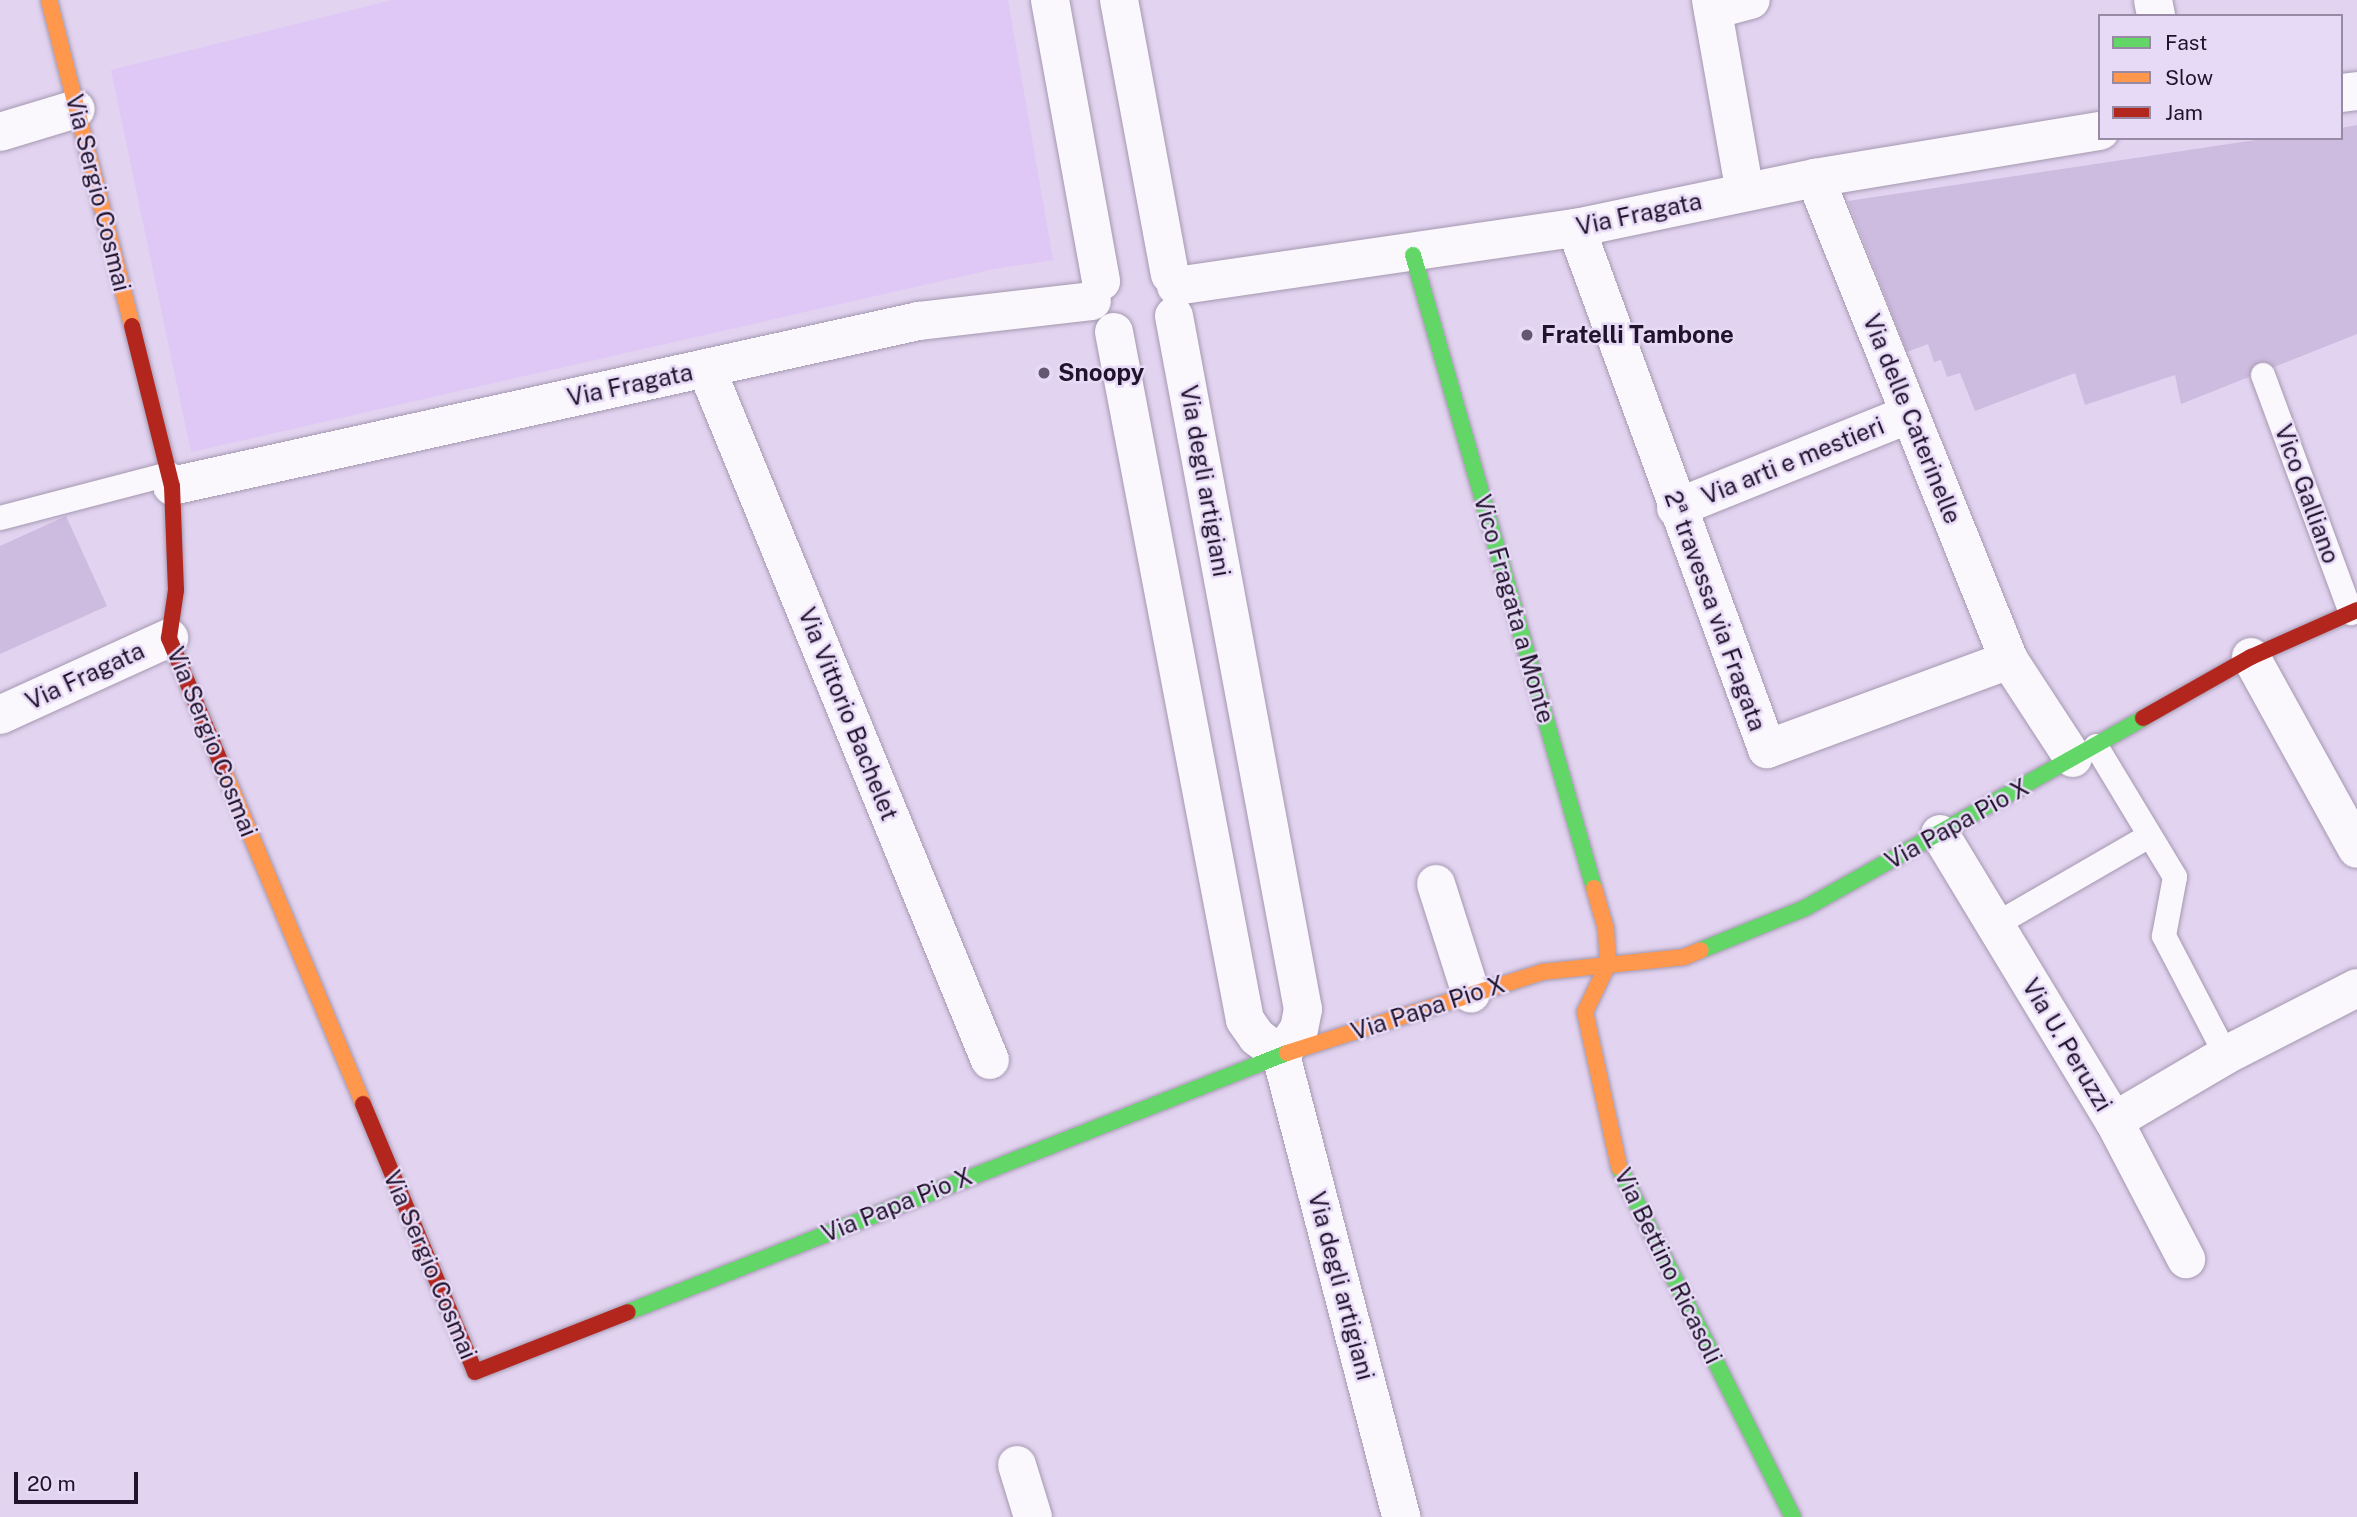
<!DOCTYPE html>
<meta charset="utf-8">
<style>
body{margin:0}
#map{position:relative;width:2357px;height:1517px;overflow:hidden;background:#e2d3f0;font-family:"Public Sans",sans-serif}
div>[style]{position:absolute}
[style*='--x']{left:calc(var(--x)*1px);top:calc(var(--y)*1px);width:calc(var(--w)*1px);rotate:calc(var(--a)*1deg)}
.built>*{inset:0;background:#dfc7f6}
.green>*{inset:0;background:#cebbe0}
.roads{filter:drop-shadow(0 0 2px #a498b0) drop-shadow(0 0 2px #a498b0)}
.lane>*{height:24px;margin:-12px;padding:0 12px;transform-origin:12px;border-radius:12px;background:#fbf8fd}
.street>*{height:38px;margin:-19px;padding:0 19px;transform-origin:19px;border-radius:19px;background:#fbf8fd}
.fast>*{height:16px;margin:-8px;padding:0 8px;transform-origin:8px;border-radius:8px;background:#63d668}
.slow>*{height:16px;margin:-8px;padding:0 8px;transform-origin:8px;border-radius:8px;background:#ff974d}
.jam>*{height:16px;margin:-8px;padding:0 8px;transform-origin:8px;border-radius:8px;background:#b3261e}
.dots>*{width:19px;height:19px;translate:-50% -50%;box-sizing:border-box;border:4px solid #e7daf6;border-radius:50%}
span{translate:-50% -50%;white-space:nowrap;text-align:center;line-height:1.15;-webkit-text-stroke:5px #e7daf6;paint-order:stroke}
.street-label{font-size:24px;color:#21132c}
.poi-label{font-size:24px;color:#21132c;font-weight:700}
.left{translate:0 -50%;text-align:left}
.legend{position:absolute;left:2098px;top:14px;width:245px;height:126px;box-sizing:border-box;background:#e7daf6;border:2px solid #988aa5;margin:0;padding:9px 12px;list-style:none;font-size:21px;color:#21132c}
.legend li{display:flex;align-items:center;gap:14px;height:35px}
.legend b{width:35px;border:2px solid #988aa5}
.scale{position:absolute;left:14px;top:1472px;width:124px;height:32px;box-sizing:border-box;border:4px solid #21132c;border-top:0;padding-left:9px;font-size:21px;line-height:24px;white-space:nowrap;color:#21132c;-webkit-text-stroke:5px #e7daf6;paint-order:stroke}
</style>
<div id="map">
<div class="built">
<i style="clip-path:polygon(392px 0,1008px 0,1053px 260px,994px 269px,191px 452px,111px 70px)"></i>
</div>
<div class="green">
<i style="clip-path:polygon(2357px 125px,2357px 334px,2181px 404px,2175px 375px,2085px 405px,2075px 373px,1975px 411px,1960px 373px,1947px 377px,1941px 360px,1934px 362px,1928px 344px,1907px 352px,1848px 201px,2269px 138px,2341px 138px,2341px 128px)"></i>
<i style="clip-path:polygon(66px 516px,107px 606px,0 654px,0 546px)"></i>
</div>
<div class="roads">
<div class="lane">
<i style="--x:2263;--y:375;--w:254;--a:69.7"></i>
<i style="--x:0;--y:518;--w:175;--a:-14.6"></i>
<i style="--x:2096;--y:746;--w:153;--a:58.9"></i>
<i style="--x:2175;--y:877;--w:60;--a:100.6"></i>
<i style="--x:2164;--y:936;--w:134;--a:62.5"></i>
<i style="--x:1995;--y:925;--w:178;--a:-30"></i>
</div>
<div class="street">
<i style="--x:1050;--y:0;--w:286;--a:79.7"></i>
<i style="--x:1119;--y:0;--w:279;--a:79.5"></i>
<i style="--x:1711;--y:0;--w:195;--a:80"></i>
<i style="--x:2153;--y:0;--w:16;--a:79"></i>
<i style="--x:1713;--y:10;--w:39;--a:-15"></i>
<i style="--x:2341;--y:93;--w:16;--a:-7"></i>
<i style="--x:0;--y:132;--w:79;--a:-16.8"></i>
<i style="--x:1815;--y:178;--w:520;--a:68.08"></i>
<i style="--x:2009;--y:660;--w:117;--a:56.9"></i>
<i style="--x:1576;--y:228;--w:555;--a:69.87"></i>
<i style="--x:1767;--y:749;--w:258;--a:-20.2"></i>
<i style="--x:1176;--y:286;--w:404;--a:-8.3"></i>
<i style="--x:1576;--y:228;--w:244;--a:-11.8"></i>
<i style="--x:1815;--y:178;--w:289;--a:-9.4"></i>
<i style="--x:1174;--y:316;--w:705;--a:79.46"></i>
<i style="--x:1303;--y:1009;--w:20;--a:101"></i>
<i style="--x:1299;--y:1029;--w:32;--a:125"></i>
<i style="--x:1114;--y:332;--w:700;--a:79.22"></i>
<i style="--x:1245;--y:1020;--w:21;--a:55"></i>
<i style="--x:1257;--y:1037;--w:30;--a:37"></i>
<i style="--x:1281;--y:1055;--w:477;--a:75.4"></i>
<i style="--x:706;--y:368;--w:748;--a:67.69"></i>
<i style="--x:172;--y:486;--w:765;--a:-12.46"></i>
<i style="--x:919;--y:321;--w:174;--a:-6.6"></i>
<i style="--x:1676;--y:508;--w:252;--a:-21.9"></i>
<i style="--x:2251;--y:657;--w:219;--a:61.1"></i>
<i style="--x:0;--y:715;--w:186;--a:-24.5"></i>
<i style="--x:1940;--y:834;--w:336;--a:58.8"></i>
<i style="--x:2114;--y:1121;--w:156;--a:62.4"></i>
<i style="--x:1436;--y:884;--w:115;--a:72.3"></i>
<i style="--x:2114;--y:1121;--w:130;--a:-30.5"></i>
<i style="--x:2226;--y:1055;--w:147;--a:-27.1"></i>
<i style="--x:1017;--y:1465;--w:54;--a:72.9"></i>
</div>
<div class="fast">
<i style="--x:1413;--y:255;--w:658;--a:74.04"></i>
<i style="--x:1701;--y:950;--w:112;--a:-22"></i>
<i style="--x:1805;--y:908;--w:388;--a:-29.3"></i>
<i style="--x:1619;--y:1167;--w:391;--a:63.6"></i>
<i style="--x:628;--y:1312;--w:708;--a:-21.46"></i>
</div>
<div class="slow">
<i style="--x:49;--y:0;--w:336;--a:75.7"></i>
<i style="--x:224;--y:771;--w:361;--a:67.3"></i>
<i style="--x:1594;--y:888;--w:43;--a:73.7"></i>
<i style="--x:1606;--y:929;--w:35;--a:87"></i>
<i style="--x:1608;--y:964;--w:53;--a:115.6"></i>
<i style="--x:1585;--y:1012;--w:159;--a:77.6"></i>
<i style="--x:1287;--y:1053;--w:268;--a:-17.6"></i>
<i style="--x:1542;--y:972;--w:143;--a:-6"></i>
<i style="--x:1684;--y:957;--w:18;--a:-22"></i>
</div>
<div class="jam">
<i style="--x:132;--y:326;--w:165;--a:76"></i>
<i style="--x:172;--y:486;--w:104;--a:87.8"></i>
<i style="--x:176;--y:590;--w:49;--a:98.3"></i>
<i style="--x:169;--y:638;--w:144;--a:67.5"></i>
<i style="--x:2143;--y:718;--w:124;--a:-29.5"></i>
<i style="--x:2251;--y:657;--w:116;--a:-23.9"></i>
<i style="--x:363;--y:1104;--w:290;--a:67.3"></i>
<i style="--x:475;--y:1372;--w:164;--a:-21.4"></i>
</div>
</div>
<div class="dots">
<i style="left:1527px;top:335px;background:#655671"></i>
<i style="left:1044px;top:373px;background:#655671"></i>
</div>
<div class="street-label">
<span style="left:98px;top:193px;rotate:76deg">Via Sergio Cosmai</span>
<span style="left:1639px;top:214px;rotate:-12deg">Via Fragata</span>
<span style="left:630px;top:385px;rotate:-12deg">Via Fragata</span>
<span style="left:1912px;top:419px;rotate:68deg">Via delle Caterinelle</span>
<span style="left:1793px;top:461px;rotate:-22deg">Via arti e mestieri</span>
<span style="left:1205px;top:481px;rotate:80deg">Via degli artigiani</span>
<span style="left:2307px;top:494px;rotate:70deg">Vico Galliano</span>
<span style="left:1514px;top:609px;rotate:74deg">Vico Fragata a Monte</span>
<span style="left:1715px;top:611px;rotate:70deg">2ª travessa via Fragata</span>
<span style="left:85px;top:676px;rotate:-25deg">Via Fragata</span>
<span style="left:848px;top:714px;rotate:68deg">Via Vittorio Bachelet</span>
<span style="left:212px;top:742px;rotate:68deg">Via Sergio Cosmai</span>
<span style="left:1957px;top:824px;rotate:-29deg">Via Papa Pio X</span>
<span style="left:1428px;top:1008px;rotate:-18deg">Via Papa Pio X</span>
<span style="left:2067px;top:1045px;rotate:59deg">Via U. Peruzzi</span>
<span style="left:897px;top:1205px;rotate:-22deg">Via Papa Pio X</span>
<span style="left:430px;top:1265px;rotate:67deg">Via Sergio Cosmai</span>
<span style="left:1668px;top:1266px;rotate:64deg">Via Bettino Ricasoli</span>
<span style="left:1341px;top:1286px;rotate:75deg">Via degli artigiani</span>
</div>
<div class="poi-label">
<span class="left" style="left:1541px;top:335px">Fratelli Tambone</span>
<span class="left" style="left:1058px;top:373px">Snoopy</span>
</div>
<ul class="legend">
<li><b style="height:9px;background:#63d668"></b>Fast</li>
<li><b style="height:9px;background:#ff974d"></b>Slow</li>
<li><b style="height:9px;background:#b3261e"></b>Jam</li>
</ul>
<div class="scale">20 m</div>
</div>
